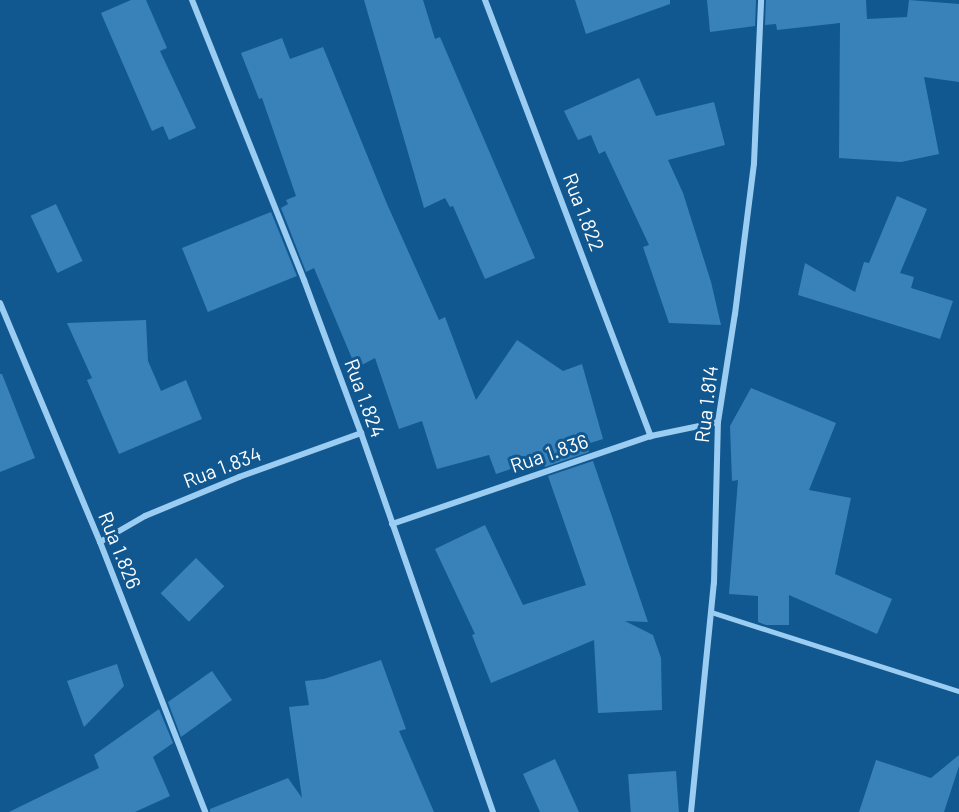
<!DOCTYPE html>
<style>
body{margin:0}
#map{position:relative;width:959px;height:812px;overflow:hidden;background:#115890;font-family:Barlow,sans-serif}
div>[style]{position:absolute}
[style*='--x']{left:calc(var(--x)*1px);top:calc(var(--y)*1px);width:calc(var(--w)*1px);rotate:calc(var(--a)*1deg)}
.building>*{inset:0;background:#3982b9;transform-origin:0 0}
.lane>*{height:4.5px;margin:-2.25px;padding:0 2.25px;transform-origin:2.25px;border-radius:2.25px;background:#9bcdf2}
.street>*{height:6px;margin:-3px;padding:0 3px;transform-origin:3px;border-radius:3px;background:#9bcdf2}
span{translate:-50% -50%;white-space:nowrap;text-align:center;line-height:1.15;-webkit-text-stroke:6px #115890;paint-order:stroke}
.street-label{font-size:20px;color:#fff}
</style>
<div id="map">
<div class="building">
<i style="clip-path:polygon(131px 0,146px 0,167px 48px,160px 51px,196px 128px,169px 140px,163px 126px,152px 131px,101px 13px)"></i>
<i style="clip-path:polygon(364px 0,423px 0,435px 39px,440px 37px,535px 258px,485px 279px,453px 206px,450px 207px,445px 198px,424px 208px)"></i>
<i style="clip-path:polygon(575px 0,670px 0,670px 4px,586px 34px)"></i>
<i style="clip-path:polygon(707px 0,756px 0,755px 26px,710px 32px)"></i>
<i style="clip-path:polygon(766px 0,866px 0,867px 19px,907px 17px,909px 0,959px 4px,959px 82px,924px 77px,939px 154px,901px 162px,839px 158px,840px 23px,777px 30px,776px 24px,765px 25px)"></i>
<i style="clip-path:polygon(282px 38px,290px 59px,323px 47px,387px 204px,439px 320px,445px 317px,476px 400px,517px 340px,563px 371px,582px 364px,603px 439px,587px 444px,589px 452px,545px 467px,542px 458px,496px 474px,489px 455px,437px 469px,422px 421px,399px 429px,375px 358px,356px 368px,314px 268px,306px 272px,281px 208px,288px 204px,286px 200px,296px 196px,262px 98px,259px 99px,241px 53px)"></i>
<i style="clip-path:polygon(639px 78px,656px 116px,714px 102px,725px 145px,668px 160px,683px 193px,711px 282px,721px 325px,669px 323px,643px 247px,649px 245px,605px 151px,599px 154px,591px 135px,578px 140px,564px 111px)"></i>
<i style="clip-path:polygon(897px 196px,927px 209px,900px 273px,914px 277px,911px 288px,953px 301px,940px 339px,798px 295px,805px 263px,855px 292px,864px 262px,869px 263px)"></i>
<i style="left:56px;top:204px;width:63px;height:28px;rotate:65deg"></i>
<i style="left:271px;top:212px;width:69px;height:96px;rotate:68deg"></i>
<i style="clip-path:polygon(146px 320px,148px 361px,161px 391px,186px 380px,202px 419px,119px 454px,87px 380px,92px 378px,67px 323px)"></i>
<i style="clip-path:polygon(0 374px,2px 374px,35px 458px,0 472px)"></i>
<i style="clip-path:polygon(751px 388px,836px 423px,809px 490px,851px 498px,835px 574px,892px 599px,877px 634px,789px 595px,789px 625px,766px 625px,758px 622px,758px 596px,729px 594px,738px 480px,732px 481px,730px 426px)"></i>
<i style="clip-path:polygon(593px 461px,648px 622px,625px 621px,653px 635px,661px 658px,662px 710px,598px 713px,594px 640px,491px 683px,472px 635px,475px 634px,435px 549px,485px 525px,523px 605px,586px 585px,548px 476px)"></i>
<i style="left:196px;top:558px;width:40px;height:50px;rotate:45deg"></i>
<i style="clip-path:polygon(381px 660px,406px 729px,399px 731px,434px 812px,210px 812px,210px 809px,288px 778px,302px 798px,289px 707px,309px 705px,305px 681px,324px 679px)"></i>
<i style="clip-path:polygon(117px 664px,124px 686px,84px 727px,67px 681px)"></i>
<i style="clip-path:polygon(212px 671px,232px 700px,181px 737px,168px 702px)"></i>
<i style="clip-path:polygon(159px 709px,173px 743px,153px 757px,170px 796px,135px 812px,9px 812px,99px 768px,94px 755px)"></i>
<i style="clip-path:polygon(959px 755px,959px 766px,944px 812px,859px 812px,876px 760px,931px 778px)"></i>
<i style="clip-path:polygon(555px 759px,579px 812px,540px 812px,523px 774px)"></i>
<i style="left:676px;top:771px;width:41px;height:48px;rotate:86deg"></i>
</div>
<div class="lane">
<i style="--x:711;--y:612;--w:260;--a:17.7"></i>
</div>
<div class="street">
<i style="--x:192;--y:0;--w:302;--a:68.2"></i>
<i style="--x:304;--y:280;--w:163;--a:69.6"></i>
<i style="--x:361;--y:433;--w:401;--a:70.8"></i>
<i style="--x:485;--y:0;--w:467;--a:69.2"></i>
<i style="--x:0;--y:303;--w:259;--a:67.3"></i>
<i style="--x:100;--y:542;--w:290;--a:68.7"></i>
<i style="--x:392;--y:524;--w:274;--a:-18.8"></i>
<i style="--x:651;--y:436;--w:68;--a:-11.8"></i>
<i style="--x:100;--y:542;--w:52;--a:-30"></i>
<i style="--x:145;--y:516;--w:102;--a:-22.5"></i>
<i style="--x:239;--y:477;--w:130;--a:-19.8"></i>
<i style="--x:691;--y:812;--w:230;--a:-84.3"></i>
<i style="--x:714;--y:583;--w:161;--a:-88.6"></i>
<i style="--x:718;--y:422;--w:109;--a:-81.1"></i>
<i style="--x:735;--y:314;--w:152;--a:-82.8"></i>
<i style="--x:754;--y:163;--w:163;--a:-87.5"></i>
</div>
<div class="street-label">
<span style="left:584px;top:212px;rotate:69deg">Rua 1.822</span>
<span style="left:365px;top:398px;rotate:70deg">Rua 1.824</span>
<span style="left:706px;top:404px;rotate:-83deg">Rua 1.814</span>
<span style="left:549px;top:453px;rotate:-19deg">Rua 1.836</span>
<span style="left:222px;top:467px;rotate:-21deg">Rua 1.834</span>
<span style="left:120px;top:550px;rotate:68deg">Rua 1.826</span>
</div>
</div>
